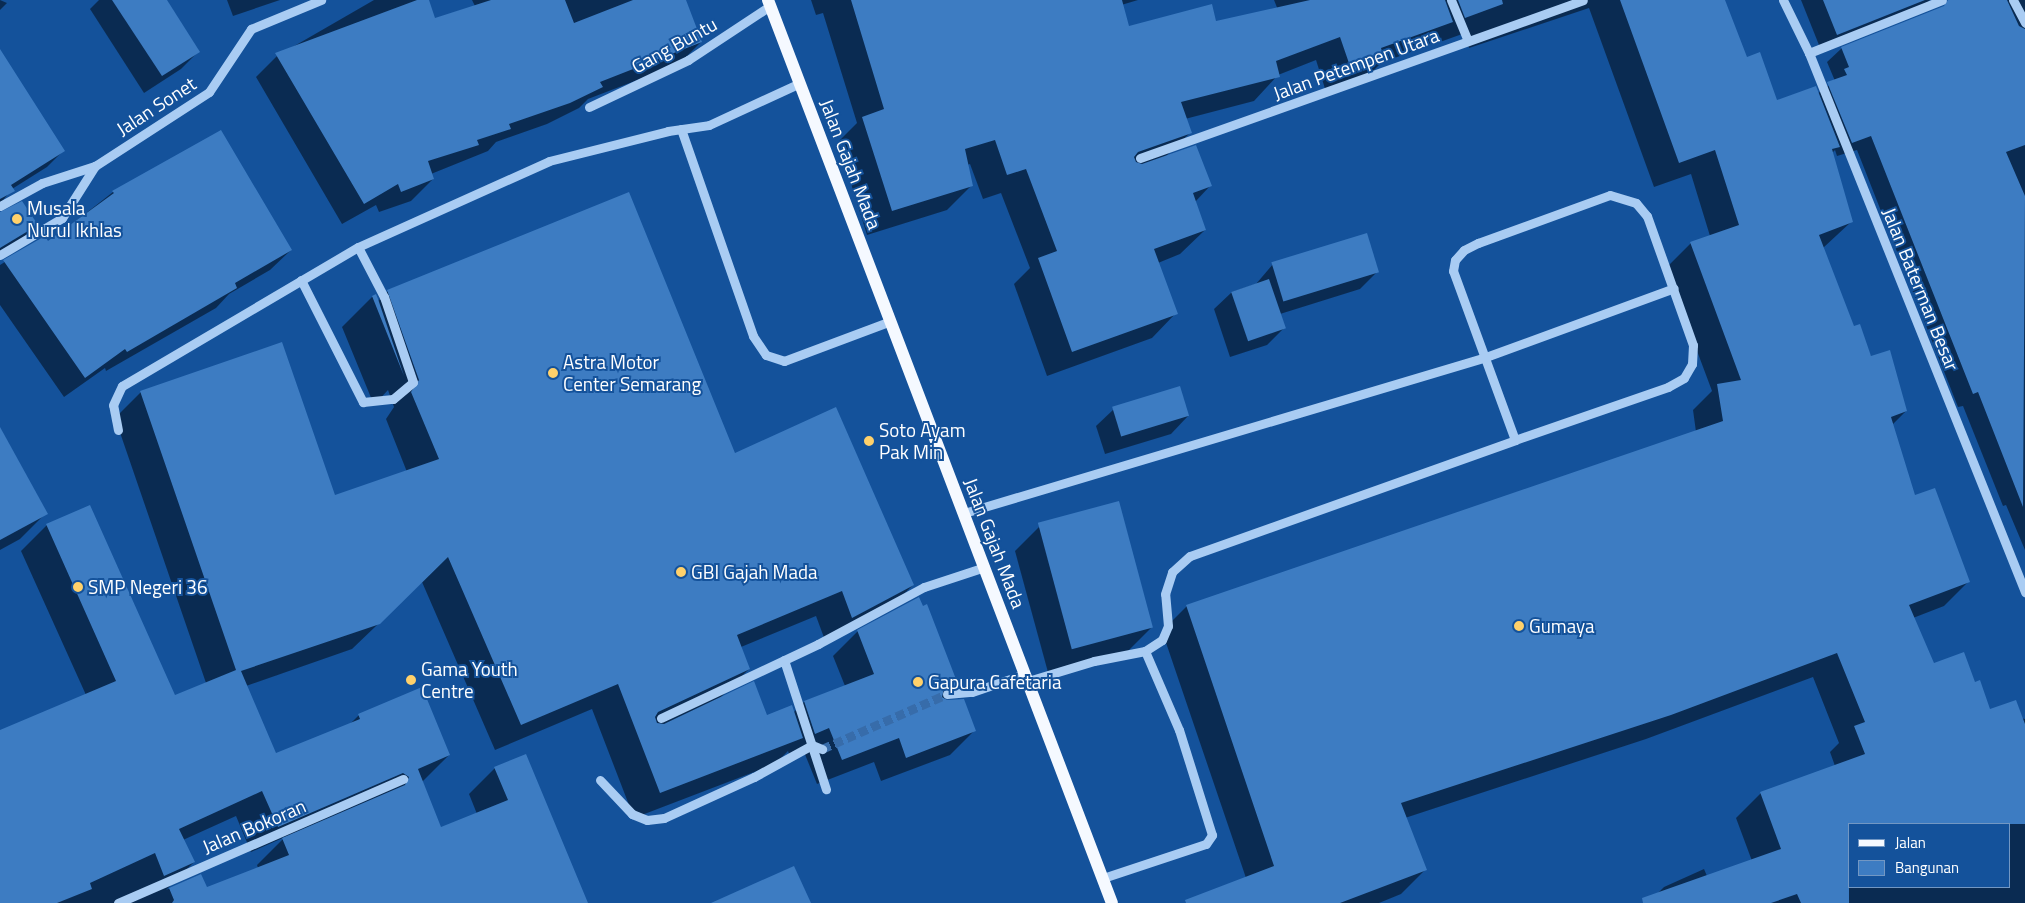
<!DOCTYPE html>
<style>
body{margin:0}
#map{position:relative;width:2025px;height:903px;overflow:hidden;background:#14529b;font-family:"Titillium Web",sans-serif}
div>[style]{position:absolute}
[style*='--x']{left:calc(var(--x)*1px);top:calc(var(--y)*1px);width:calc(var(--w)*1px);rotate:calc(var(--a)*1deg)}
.shadow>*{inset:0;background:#0007}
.building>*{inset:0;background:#3d7cc2;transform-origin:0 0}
.minor-tunnel>*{height:9px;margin-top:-4.5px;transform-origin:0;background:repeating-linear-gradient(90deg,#376caa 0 9px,transparent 0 13.5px)}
.minor>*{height:9px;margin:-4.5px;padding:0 4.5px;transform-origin:4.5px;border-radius:4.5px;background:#a9ccf3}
.major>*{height:12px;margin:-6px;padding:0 6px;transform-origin:6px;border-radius:6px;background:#f5f9ff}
.dots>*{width:14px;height:14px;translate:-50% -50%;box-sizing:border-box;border:2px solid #14529b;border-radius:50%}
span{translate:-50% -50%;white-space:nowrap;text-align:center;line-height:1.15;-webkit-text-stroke:4px #14529b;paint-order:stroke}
.street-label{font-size:19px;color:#fff}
.poi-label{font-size:19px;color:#fff}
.left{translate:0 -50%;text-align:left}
.legend{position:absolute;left:1848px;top:823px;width:162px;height:65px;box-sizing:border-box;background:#14529b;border:1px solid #7297c3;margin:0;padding:6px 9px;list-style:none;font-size:15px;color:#fff}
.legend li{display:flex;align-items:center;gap:10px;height:25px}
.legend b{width:25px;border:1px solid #7297c3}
</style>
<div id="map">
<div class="shadow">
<i style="clip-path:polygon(0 0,7px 3px,0 10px)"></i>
<i style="clip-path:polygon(99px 0,165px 0,198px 52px,181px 69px,144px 93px,90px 9px)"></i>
<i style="clip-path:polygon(227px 0,280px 0,233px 16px)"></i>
<i style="clip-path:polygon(374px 0,428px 0,434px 19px,475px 6px,472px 0,685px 0,701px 42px,679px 64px,588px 99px,579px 108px,547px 124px,496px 142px,488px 151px,431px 174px,433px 179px,411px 201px,379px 212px,376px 205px,342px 224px,256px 77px,277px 56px)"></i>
<i style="clip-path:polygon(evenodd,811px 0,1138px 0,1038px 30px,1045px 58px,1278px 10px,1274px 0,1724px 0,1746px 58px,1776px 101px,1817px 94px,1835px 81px,1827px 62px,1842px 48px,2002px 0,2025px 0,2025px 550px,2006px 505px,2003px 506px,1963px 406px,1958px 407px,1857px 150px,1837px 156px,1835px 150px,1832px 153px,1851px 222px,1823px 248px,1853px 328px,1906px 411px,1892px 425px,1914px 497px,1968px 582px,1944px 606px,1913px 618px,1934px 665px,1974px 683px,1990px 711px,2025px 719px,2025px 903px,1648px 903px,1664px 887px,1704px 869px,1707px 876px,1752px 861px,1736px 818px,1761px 793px,1835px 766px,1830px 752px,1839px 743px,1813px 677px,1646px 739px,1405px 818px,1425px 870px,1401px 894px,1379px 903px,1191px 903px,1246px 878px,1162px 631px,1187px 606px,1696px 432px,1693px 410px,1712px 391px,1666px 268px,1691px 243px,1710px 236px,1691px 174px,1654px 187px,1589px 8px,1469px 48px,1465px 33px,1440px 42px,1438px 36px,1427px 46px,1381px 63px,1359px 85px,1327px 95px,1316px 60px,1278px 75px,1254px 101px,1185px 119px,1190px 133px,1166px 156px,1210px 186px,1195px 202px,1205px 230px,1180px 254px,1158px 263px,1176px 313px,1152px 338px,1047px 376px,1014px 284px,1030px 268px,1001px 193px,983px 199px,970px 164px,967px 165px,971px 186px,947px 210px,867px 235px,838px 142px,857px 123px,823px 13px,816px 15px,811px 0,1849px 824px,2009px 824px,2009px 887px,1849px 887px,1849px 824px)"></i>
<i style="clip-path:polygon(1801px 0,1930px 0,1919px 11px,1821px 50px)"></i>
<i style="clip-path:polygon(0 62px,63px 151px,47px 167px,12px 189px,0 204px)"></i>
<i style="clip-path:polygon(113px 192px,291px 250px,270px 270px,229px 294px,216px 308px,106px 371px,105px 368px,64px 397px,0 305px,0 265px,44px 237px,48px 243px)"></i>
<i style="clip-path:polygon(0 213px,36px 225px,20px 241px,0 253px)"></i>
<i style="clip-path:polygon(1273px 264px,1378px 271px,1360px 289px,1280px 314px,1284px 328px,1267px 345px,1230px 357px,1214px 309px,1232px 292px,1256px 284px)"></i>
<i style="clip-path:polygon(evenodd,388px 291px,735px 455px,913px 585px,887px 611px,826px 643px,816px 616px,741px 647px,749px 669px,719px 699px,766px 716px,793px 713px,804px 702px,845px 686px,833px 656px,858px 631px,958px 686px,944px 700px,975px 730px,950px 755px,881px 781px,874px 762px,817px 784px,804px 752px,790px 757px,788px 751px,775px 764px,634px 818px,592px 709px,495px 750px,422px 582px,352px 649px,246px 686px,275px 755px,349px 725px,359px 715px,449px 755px,422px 782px,441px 829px,477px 814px,469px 794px,495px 768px,587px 903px,0 903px,0 731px,86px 695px,21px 551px,47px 525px,174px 697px,206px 683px,115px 418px,141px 392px,335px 497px,407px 472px,386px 419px,394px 407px,388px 390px,374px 405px,342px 327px,372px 297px,375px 296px,378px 301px,388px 291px,236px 816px,251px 852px,285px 837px,257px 865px,258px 868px,206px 889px,200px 875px,166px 890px,194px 862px,183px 840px,236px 816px)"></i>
<i style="clip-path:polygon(1114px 409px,1188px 416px,1171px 434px,1105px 454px,1096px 426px)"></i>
<i style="clip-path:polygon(0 464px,46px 513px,20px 539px,0 550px)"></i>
<i style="clip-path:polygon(1039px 527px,1152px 627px,1127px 652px,1049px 676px,1015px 551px)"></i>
</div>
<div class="building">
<i style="clip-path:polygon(112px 0,167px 0,200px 52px,162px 76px)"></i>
<i style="clip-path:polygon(417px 0,429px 0,435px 18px,491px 0,565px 0,574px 23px,633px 0,686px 0,702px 42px,600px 82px,603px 87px,570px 103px,509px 124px,511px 129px,477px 140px,479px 145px,428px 161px,434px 179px,401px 192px,398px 184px,364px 204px,275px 53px)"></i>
<i style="clip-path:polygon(851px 0,1122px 0,1129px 26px,1212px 4px,1216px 21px,1310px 0,1445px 0,1453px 22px,1381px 48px,1385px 61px,1352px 72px,1340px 37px,1276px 61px,1280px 77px,1181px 102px,1192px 133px,1138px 152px,1134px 157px,1136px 162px,1142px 164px,1196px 145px,1212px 186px,1193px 193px,1206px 230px,1154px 249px,1178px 314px,1072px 352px,1038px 258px,1057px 251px,1026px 169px,1007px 175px,995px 140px,965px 149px,973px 186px,892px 211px,862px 117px,884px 109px)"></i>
<i style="clip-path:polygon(1458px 0,1502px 0,1503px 4px,1465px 18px)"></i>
<i style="clip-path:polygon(1620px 0,1725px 0,1747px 57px,1760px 52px,1777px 100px,1816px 86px,1840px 147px,1832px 149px,1853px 222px,1819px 235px,1854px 326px,1860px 324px,1871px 356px,1890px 350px,1907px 411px,1891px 417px,1915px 495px,1935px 488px,1970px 582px,1909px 605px,1934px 663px,1964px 652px,1975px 682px,1980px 680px,1990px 709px,2016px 700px,2025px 724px,2025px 824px,1849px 824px,1849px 903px,1801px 903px,1797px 894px,1771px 903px,1643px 903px,1642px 898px,1781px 849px,1760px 792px,1865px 754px,1854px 726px,1865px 722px,1837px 653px,1671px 715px,1401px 803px,1427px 870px,1340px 903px,1186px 903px,1185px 900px,1274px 866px,1186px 605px,1723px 421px,1717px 384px,1741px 380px,1690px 242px,1739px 225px,1715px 150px,1679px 163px)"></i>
<i style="clip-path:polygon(1823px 0,1925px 0,1837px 35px)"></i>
<i style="clip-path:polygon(1948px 0,2007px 0,2019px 26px,2025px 29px,2025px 145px,2006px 152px,2025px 196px,2023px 507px,1978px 392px,1973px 394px,1871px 136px,1852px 143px,1827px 82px,1847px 75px,1844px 69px,1849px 67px,1841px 47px,1944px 6px)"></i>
<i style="clip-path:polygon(0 49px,65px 151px,11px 185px,15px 191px,0 199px)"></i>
<i style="clip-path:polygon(221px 130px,292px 250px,235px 283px,237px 288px,127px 352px,125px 349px,85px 378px,3px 260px,45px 236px,48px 241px,114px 193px,112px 191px)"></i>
<i style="clip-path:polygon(629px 192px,735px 453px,836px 407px,914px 585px,852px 618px,842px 591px,737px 635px,750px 669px,658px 712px,655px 717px,657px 723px,664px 724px,754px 681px,767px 715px,792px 705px,803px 738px,660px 793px,618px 684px,521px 725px,448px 557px,380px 624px,241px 671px,276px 753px,360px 719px,358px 714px,422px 687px,450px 755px,418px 769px,441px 827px,508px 800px,494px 767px,526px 754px,588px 903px,172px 903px,174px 900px,169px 888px,201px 874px,207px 887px,289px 855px,282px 838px,405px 785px,409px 777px,403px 773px,278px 827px,262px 791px,179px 829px,195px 862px,164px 876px,155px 853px,90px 883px,92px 889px,57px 903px,0 903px,0 730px,116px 681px,46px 524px,90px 505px,175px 695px,236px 670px,140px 391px,282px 342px,335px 495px,439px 459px,411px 392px,419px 380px,387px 290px)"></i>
<i style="clip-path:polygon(22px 201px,38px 225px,0 248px,0 212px)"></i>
<i style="left:1367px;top:233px;width:41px;height:100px;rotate:73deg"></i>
<i style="left:1269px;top:279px;width:52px;height:40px;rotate:71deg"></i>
<i style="clip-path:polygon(376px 294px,378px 299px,404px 376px,372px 296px)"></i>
<i style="left:1180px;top:386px;width:31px;height:71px;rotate:73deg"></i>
<i style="clip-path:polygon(0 427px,48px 514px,0 540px)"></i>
<i style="left:1119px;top:501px;width:131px;height:84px;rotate:75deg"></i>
<i style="clip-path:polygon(919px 597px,923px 606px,927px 604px,959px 687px,944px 689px,942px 697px,947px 700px,964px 699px,976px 731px,906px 758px,899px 738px,842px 760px,829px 728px,815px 734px,804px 701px,874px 674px,857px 630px)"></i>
<i style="clip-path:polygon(794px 866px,811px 903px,711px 903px)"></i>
</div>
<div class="minor-tunnel">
<i style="--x:822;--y:749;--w:137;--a:-23.7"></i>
</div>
<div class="minor">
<i style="--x:1451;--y:0;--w:44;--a:67.5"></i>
<i style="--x:1783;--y:0;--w:59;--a:63.9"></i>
<i style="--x:1809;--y:53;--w:581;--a:68.16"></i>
<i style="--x:2013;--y:0;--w:26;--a:62"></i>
<i style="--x:1809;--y:53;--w:143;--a:-21.7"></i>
<i style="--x:589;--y:107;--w:110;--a:-25.4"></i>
<i style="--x:688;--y:60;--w:98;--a:-33.4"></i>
<i style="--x:681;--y:129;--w:219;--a:70.8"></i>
<i style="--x:753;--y:336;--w:23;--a:56"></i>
<i style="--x:766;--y:355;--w:19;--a:18"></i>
<i style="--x:784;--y:361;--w:114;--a:-20.5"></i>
<i style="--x:1140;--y:158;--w:470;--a:-19.6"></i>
<i style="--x:1610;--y:195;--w:27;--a:17"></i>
<i style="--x:1636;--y:203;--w:17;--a:50"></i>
<i style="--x:1647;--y:216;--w:137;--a:70.4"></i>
<i style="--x:1693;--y:345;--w:19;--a:93"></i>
<i style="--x:1692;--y:364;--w:16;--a:120"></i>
<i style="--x:1684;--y:378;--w:18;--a:151"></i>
<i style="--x:1668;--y:387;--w:162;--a:160.9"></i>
<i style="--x:1515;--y:440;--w:180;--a:-110.1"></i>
<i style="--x:1453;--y:271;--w:11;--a:-80"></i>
<i style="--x:1455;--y:260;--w:13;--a:-48"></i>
<i style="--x:1464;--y:250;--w:16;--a:-27"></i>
<i style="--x:1478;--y:243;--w:140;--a:-20"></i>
<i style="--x:0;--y:206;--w:48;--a:-28.7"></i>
<i style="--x:42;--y:183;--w:56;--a:-17.8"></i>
<i style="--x:95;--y:166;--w:136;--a:-33"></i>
<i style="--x:209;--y:92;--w:76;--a:-56.3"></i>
<i style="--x:251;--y:29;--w:76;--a:-22.5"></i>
<i style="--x:0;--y:255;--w:72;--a:-30.8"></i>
<i style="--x:62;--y:218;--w:62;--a:-57.6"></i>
<i style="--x:301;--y:280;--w:137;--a:63.1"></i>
<i style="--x:363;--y:402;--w:30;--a:-6"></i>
<i style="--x:393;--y:399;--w:26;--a:-40"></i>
<i style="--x:413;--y:382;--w:90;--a:-108.8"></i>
<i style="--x:384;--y:297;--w:56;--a:-117.5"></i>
<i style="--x:118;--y:430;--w:25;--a:-101"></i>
<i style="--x:113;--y:405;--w:21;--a:-65"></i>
<i style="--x:122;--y:386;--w:274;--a:-30.5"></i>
<i style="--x:358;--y:247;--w:209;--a:-24.2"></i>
<i style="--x:549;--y:161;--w:123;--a:-14.1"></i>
<i style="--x:668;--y:131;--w:41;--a:-8.3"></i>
<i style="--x:709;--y:125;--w:100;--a:-24.8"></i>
<i style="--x:964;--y:513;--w:542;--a:-16.63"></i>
<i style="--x:1483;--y:358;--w:203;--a:-20.1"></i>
<i style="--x:784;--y:660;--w:136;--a:72"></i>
<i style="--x:1028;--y:681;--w:69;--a:-16.9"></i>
<i style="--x:1094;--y:661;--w:52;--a:-11.1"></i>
<i style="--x:1145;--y:651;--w:20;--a:-33"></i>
<i style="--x:1162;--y:640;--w:15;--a:-67"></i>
<i style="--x:1168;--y:626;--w:32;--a:-95"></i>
<i style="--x:1165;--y:594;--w:23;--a:-72"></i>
<i style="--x:1172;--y:572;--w:24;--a:-42"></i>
<i style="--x:1190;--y:556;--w:345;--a:-19.6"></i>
<i style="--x:947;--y:694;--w:25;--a:-5"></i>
<i style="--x:972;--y:692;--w:56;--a:-18.8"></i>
<i style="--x:661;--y:718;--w:174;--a:-25.2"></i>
<i style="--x:818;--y:644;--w:120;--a:-28.3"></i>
<i style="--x:924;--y:587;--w:64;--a:-18.2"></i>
<i style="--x:600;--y:780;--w:47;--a:46.7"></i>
<i style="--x:632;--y:814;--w:16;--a:22"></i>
<i style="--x:647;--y:820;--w:17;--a:-7"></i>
<i style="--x:664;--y:818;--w:99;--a:-24.5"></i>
<i style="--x:754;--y:777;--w:66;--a:-28.9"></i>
<i style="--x:812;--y:745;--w:11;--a:22"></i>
<i style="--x:1103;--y:878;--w:108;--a:-18.3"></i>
<i style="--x:1206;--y:844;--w:11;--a:-56"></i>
<i style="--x:1212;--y:835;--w:110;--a:-107.4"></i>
<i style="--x:1179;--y:730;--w:86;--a:-113.3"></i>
<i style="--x:118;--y:903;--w:311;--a:-23.5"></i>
</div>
<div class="major">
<i style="--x:768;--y:0;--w:966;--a:69.15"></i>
</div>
<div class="dots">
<i style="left:17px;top:219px;background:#ffd16b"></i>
<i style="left:553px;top:373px;background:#ffd16b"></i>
<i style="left:869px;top:441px;background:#ffd16b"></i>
<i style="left:681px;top:572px;background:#ffd16b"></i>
<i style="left:78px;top:587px;background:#ffd16b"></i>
<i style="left:1519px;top:626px;background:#ffd16b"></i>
<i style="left:411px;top:680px;background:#ffd16b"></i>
<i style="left:918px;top:682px;background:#ffd16b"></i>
</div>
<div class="street-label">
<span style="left:674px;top:45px;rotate:-29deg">Gang Buntu</span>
<span style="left:1356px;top:64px;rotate:-20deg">Jalan Petempen Utara</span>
<span style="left:156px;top:106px;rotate:-33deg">Jalan Sonet</span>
<span style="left:851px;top:164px;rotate:69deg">Jalan Gajah Mada</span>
<span style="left:1921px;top:289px;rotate:68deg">Jalan Baterman Besar</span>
<span style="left:995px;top:543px;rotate:69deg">Jalan Gajah Mada</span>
<span style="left:254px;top:826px;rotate:-23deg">Jalan Bokoran</span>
</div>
<div class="poi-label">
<span class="left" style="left:27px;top:219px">Musala<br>Nurul Ikhlas</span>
<span class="left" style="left:563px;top:373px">Astra Motor<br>Center Semarang</span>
<span class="left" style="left:879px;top:441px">Soto Ayam<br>Pak Min</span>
<span class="left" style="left:691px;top:572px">GBI Gajah Mada</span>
<span class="left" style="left:88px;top:587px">SMP Negeri 36</span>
<span class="left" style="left:1529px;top:626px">Gumaya</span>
<span class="left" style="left:421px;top:680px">Gama Youth<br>Centre</span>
<span class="left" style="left:928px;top:682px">Gapura Cafetaria</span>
</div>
<ul class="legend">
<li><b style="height:6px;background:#f5f9ff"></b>Jalan</li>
<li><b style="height:14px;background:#3d7cc2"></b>Bangunan</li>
</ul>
</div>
